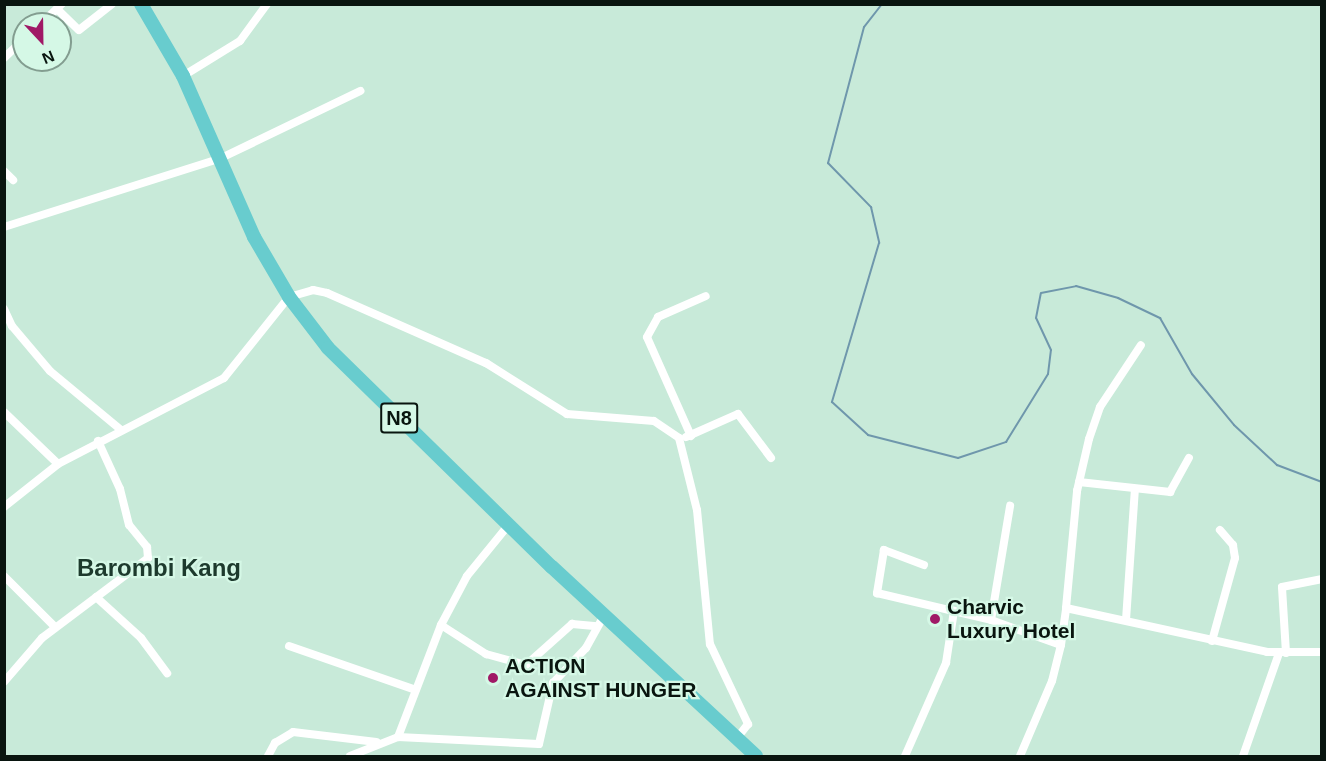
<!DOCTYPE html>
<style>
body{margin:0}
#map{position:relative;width:1326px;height:761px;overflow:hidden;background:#c8ead9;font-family:Helvetica,sans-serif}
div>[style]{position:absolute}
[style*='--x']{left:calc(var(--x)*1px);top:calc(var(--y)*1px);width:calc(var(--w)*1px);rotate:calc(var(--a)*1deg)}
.stream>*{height:2px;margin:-1px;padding:0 1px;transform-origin:1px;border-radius:1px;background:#6f97ac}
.minor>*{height:8px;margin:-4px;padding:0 4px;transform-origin:4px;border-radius:4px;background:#fff}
.trunk>*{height:14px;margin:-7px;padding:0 7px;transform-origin:7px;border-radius:7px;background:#68ccce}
.dots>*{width:16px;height:16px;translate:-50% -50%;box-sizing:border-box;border:3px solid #d5f8e6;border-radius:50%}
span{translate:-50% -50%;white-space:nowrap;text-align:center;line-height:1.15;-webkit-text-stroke:4.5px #d5f8e6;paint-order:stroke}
.shield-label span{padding:2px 4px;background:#d5f8e6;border:2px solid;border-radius:4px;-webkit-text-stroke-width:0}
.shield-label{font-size:20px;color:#09150f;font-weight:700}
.poi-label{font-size:21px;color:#09150f;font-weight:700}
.left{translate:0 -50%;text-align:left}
.quarter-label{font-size:24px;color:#1d3a2d;font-weight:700}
.frame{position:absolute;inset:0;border:6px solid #09150f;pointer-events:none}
.north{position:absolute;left:12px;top:12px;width:60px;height:60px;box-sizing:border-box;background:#d5f8e6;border:2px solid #839d90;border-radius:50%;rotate:158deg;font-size:16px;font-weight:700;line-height:24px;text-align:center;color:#09150f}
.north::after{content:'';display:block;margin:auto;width:21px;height:27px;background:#a01966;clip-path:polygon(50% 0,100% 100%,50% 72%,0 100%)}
</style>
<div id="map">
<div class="stream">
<i style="--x:882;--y:4;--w:29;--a:128"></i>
<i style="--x:864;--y:27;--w:141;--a:104.8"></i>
<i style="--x:828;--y:163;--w:62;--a:45.7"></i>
<i style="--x:871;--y:207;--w:37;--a:77"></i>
<i style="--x:879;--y:243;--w:166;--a:106.5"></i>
<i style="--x:832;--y:402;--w:49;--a:42.5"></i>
<i style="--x:868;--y:435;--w:93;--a:14.3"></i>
<i style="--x:958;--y:458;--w:51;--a:-18.4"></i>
<i style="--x:1006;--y:442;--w:80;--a:-58.3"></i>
<i style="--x:1048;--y:374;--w:24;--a:-83"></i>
<i style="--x:1051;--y:350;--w:35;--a:-115"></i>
<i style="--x:1036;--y:318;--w:25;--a:-79"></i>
<i style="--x:1041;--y:293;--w:36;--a:-11"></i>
<i style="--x:1076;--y:286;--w:44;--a:15.9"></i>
<i style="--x:1118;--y:298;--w:47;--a:25.5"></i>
<i style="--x:1160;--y:318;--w:64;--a:60.3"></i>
<i style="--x:1192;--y:374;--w:66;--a:50.5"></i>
<i style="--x:1234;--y:425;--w:59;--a:42.9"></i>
<i style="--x:1277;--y:465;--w:48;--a:20.7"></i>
</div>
<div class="minor">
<i style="--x:57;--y:9;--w:30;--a:44"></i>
<i style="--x:79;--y:30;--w:42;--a:-38.2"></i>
<i style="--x:41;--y:24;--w:29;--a:-44"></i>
<i style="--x:4;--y:58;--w:28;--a:-44"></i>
<i style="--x:183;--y:76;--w:67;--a:-31.6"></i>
<i style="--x:240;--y:41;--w:46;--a:-53.9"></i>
<i style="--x:4;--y:171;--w:13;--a:45"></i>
<i style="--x:4;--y:227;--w:225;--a:-17.6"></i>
<i style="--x:219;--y:159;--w:157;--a:-25.7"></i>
<i style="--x:4;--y:309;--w:19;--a:65"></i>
<i style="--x:12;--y:326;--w:59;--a:49.8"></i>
<i style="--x:50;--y:371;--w:92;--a:39.7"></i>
<i style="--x:4;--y:412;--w:75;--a:43.9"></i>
<i style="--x:691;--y:436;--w:108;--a:-114"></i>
<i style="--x:647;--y:337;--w:23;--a:-61"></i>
<i style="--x:658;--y:317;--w:52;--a:-23.6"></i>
<i style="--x:686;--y:437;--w:57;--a:-23.9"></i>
<i style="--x:738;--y:414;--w:55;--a:53.1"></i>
<i style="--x:1079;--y:482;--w:92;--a:6.3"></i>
<i style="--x:1170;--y:492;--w:39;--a:-61"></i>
<i style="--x:4;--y:507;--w:69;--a:-38.5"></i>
<i style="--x:58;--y:464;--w:187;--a:-27.4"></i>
<i style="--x:224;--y:378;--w:104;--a:-51.3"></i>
<i style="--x:289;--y:297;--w:25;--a:-16"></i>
<i style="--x:313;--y:290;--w:14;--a:12"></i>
<i style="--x:327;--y:293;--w:174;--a:23.8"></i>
<i style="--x:486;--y:363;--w:96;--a:32.2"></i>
<i style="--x:567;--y:414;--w:87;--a:4.6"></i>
<i style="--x:654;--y:421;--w:30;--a:34"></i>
<i style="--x:679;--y:438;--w:74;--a:76"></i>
<i style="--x:697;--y:510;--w:135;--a:84.5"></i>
<i style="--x:710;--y:644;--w:89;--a:64.6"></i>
<i style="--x:748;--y:724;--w:16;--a:128"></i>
<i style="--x:924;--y:565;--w:43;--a:-159.4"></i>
<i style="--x:884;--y:550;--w:44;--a:99.2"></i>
<i style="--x:877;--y:593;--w:117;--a:13.3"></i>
<i style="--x:991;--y:620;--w:74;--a:19.7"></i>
<i style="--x:1061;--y:645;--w:37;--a:104"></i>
<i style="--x:1052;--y:681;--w:82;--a:113.1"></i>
<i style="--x:4;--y:576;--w:72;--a:45"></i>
<i style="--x:96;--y:597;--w:61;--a:42.3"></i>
<i style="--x:141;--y:638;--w:44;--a:53.4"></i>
<i style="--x:1066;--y:608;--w:118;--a:-84.6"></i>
<i style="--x:1077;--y:491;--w:53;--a:-77"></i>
<i style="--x:1089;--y:439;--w:34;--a:-71"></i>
<i style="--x:1100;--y:407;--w:74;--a:-56.5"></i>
<i style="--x:991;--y:620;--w:116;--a:-80.5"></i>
<i style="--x:1126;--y:620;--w:131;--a:-86.1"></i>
<i style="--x:441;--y:625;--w:54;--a:32.8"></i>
<i style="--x:486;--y:654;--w:41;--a:15.4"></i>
<i style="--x:526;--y:665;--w:62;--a:-41.7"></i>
<i style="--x:572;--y:624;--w:25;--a:5"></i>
<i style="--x:1212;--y:641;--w:86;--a:-74.5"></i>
<i style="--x:1235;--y:558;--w:13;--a:-99"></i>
<i style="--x:1233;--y:545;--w:20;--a:-131"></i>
<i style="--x:1061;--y:645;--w:37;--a:-82"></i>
<i style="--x:1066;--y:608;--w:206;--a:12.3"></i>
<i style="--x:1267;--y:652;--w:55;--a:0"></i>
<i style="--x:289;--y:646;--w:134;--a:19.1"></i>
<i style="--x:1286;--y:653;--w:66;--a:-93.5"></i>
<i style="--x:1282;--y:587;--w:41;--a:-11.3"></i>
<i style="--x:4;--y:682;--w:58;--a:-49.2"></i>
<i style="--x:42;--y:638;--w:133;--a:-37"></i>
<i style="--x:148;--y:558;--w:11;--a:-95"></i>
<i style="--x:147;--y:547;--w:28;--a:-129"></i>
<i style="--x:129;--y:525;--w:37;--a:-104"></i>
<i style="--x:120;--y:489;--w:53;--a:-114.6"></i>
<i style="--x:398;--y:737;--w:141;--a:2.8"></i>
<i style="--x:539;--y:744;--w:63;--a:-77.1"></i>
<i style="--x:553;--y:683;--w:48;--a:-46.7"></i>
<i style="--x:586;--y:648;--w:38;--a:-61"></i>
<i style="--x:268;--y:756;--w:15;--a:-62"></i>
<i style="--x:275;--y:743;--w:21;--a:-31"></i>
<i style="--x:293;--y:732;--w:84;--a:6.9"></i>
<i style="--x:350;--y:756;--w:52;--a:-21.6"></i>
<i style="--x:398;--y:737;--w:120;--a:-69"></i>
<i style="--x:441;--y:625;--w:55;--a:-62"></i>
<i style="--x:467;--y:576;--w:68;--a:-50.9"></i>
<i style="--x:905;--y:756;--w:102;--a:-66.2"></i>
<i style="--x:946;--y:663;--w:53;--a:-81.3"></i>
<i style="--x:1243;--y:756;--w:109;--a:-70.7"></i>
</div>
<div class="trunk">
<i style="--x:141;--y:4;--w:83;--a:59.7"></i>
<i style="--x:183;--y:76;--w:176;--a:66.2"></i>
<i style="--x:254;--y:237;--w:69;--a:59.7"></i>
<i style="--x:289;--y:297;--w:64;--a:52.6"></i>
<i style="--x:328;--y:348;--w:313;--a:44.4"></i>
<i style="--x:552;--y:567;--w:278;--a:42.8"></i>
</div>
<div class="dots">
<i style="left:935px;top:619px;background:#a01966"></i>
<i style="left:493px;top:678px;background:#a01966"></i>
</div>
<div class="shield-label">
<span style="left:399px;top:418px">N8</span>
</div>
<div class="poi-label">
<span class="left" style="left:947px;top:619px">Charvic<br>Luxury Hotel</span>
<span class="left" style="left:505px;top:678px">ACTION<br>AGAINST HUNGER</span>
</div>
<div class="quarter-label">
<span style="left:159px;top:568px">Barombi Kang</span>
</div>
<div class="frame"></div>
<div class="north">N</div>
</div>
